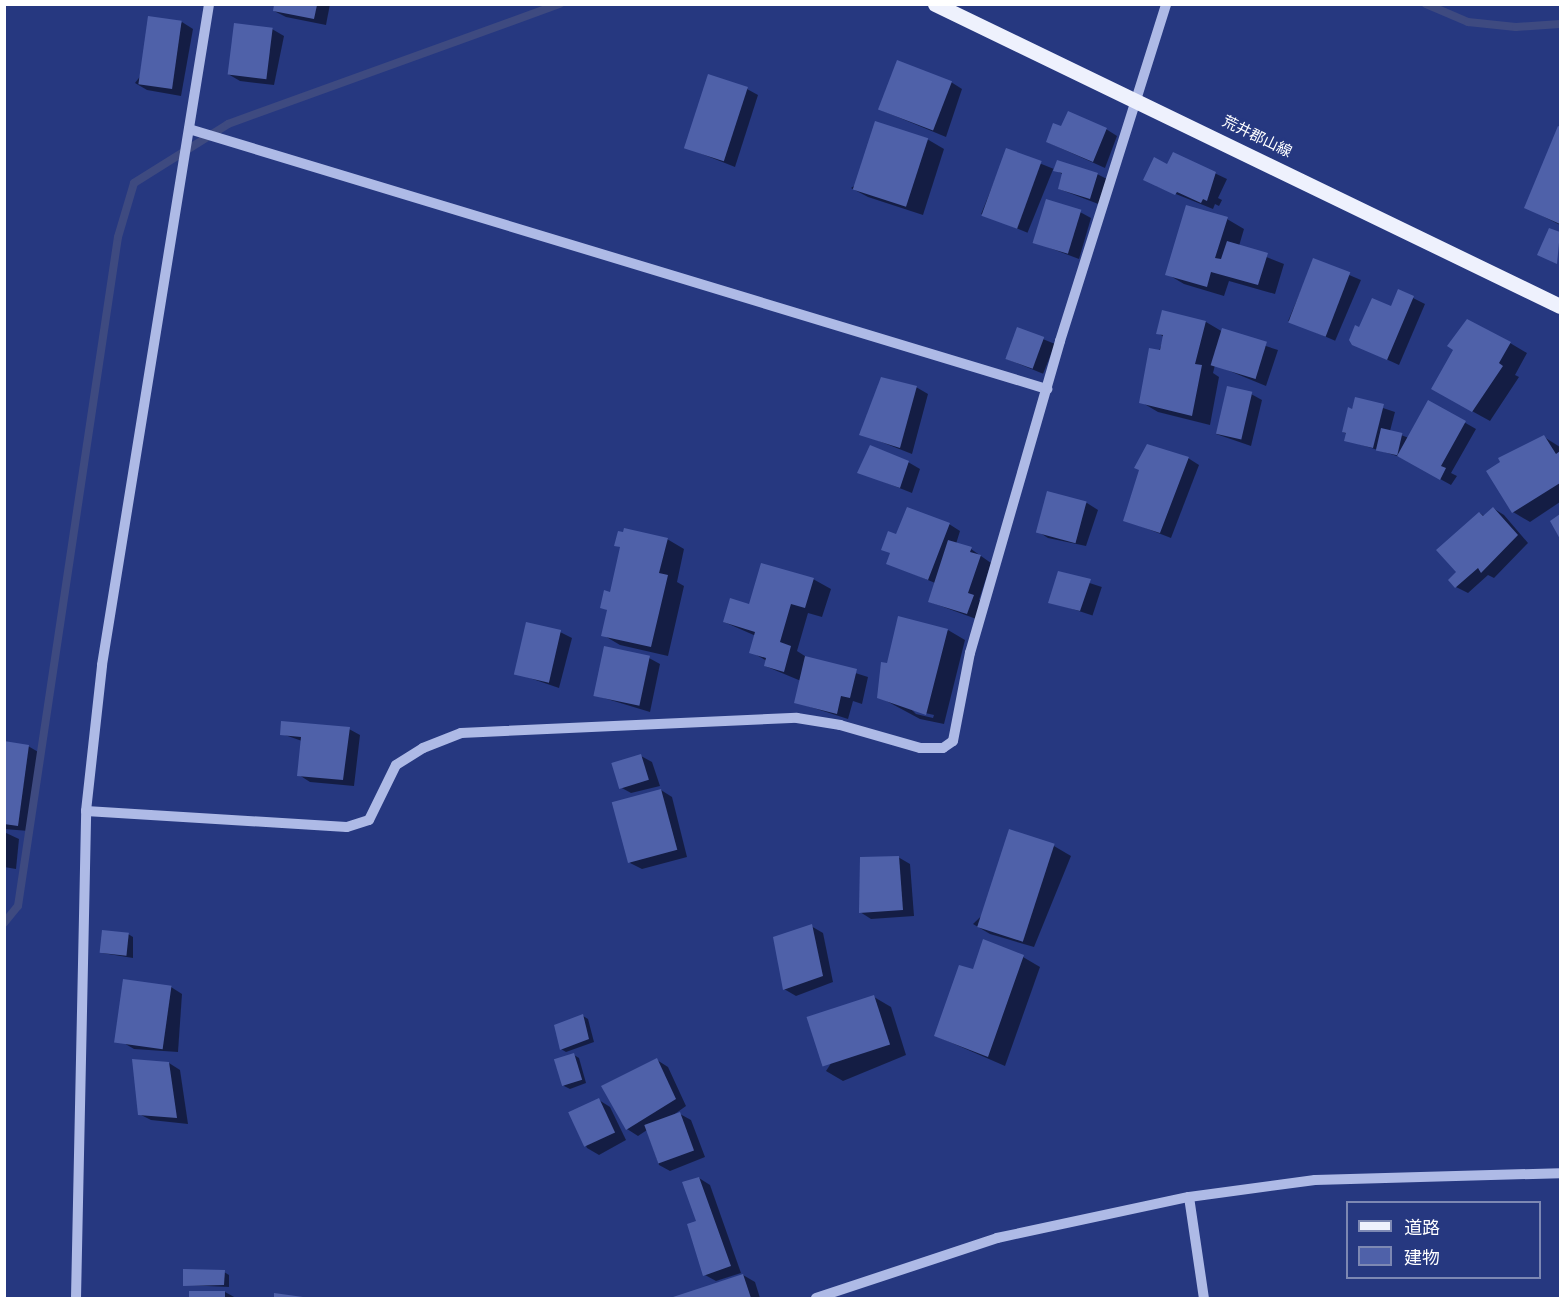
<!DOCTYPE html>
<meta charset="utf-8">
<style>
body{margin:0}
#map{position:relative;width:1565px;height:1303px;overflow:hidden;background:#263880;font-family:"Varela Round","Noto Sans JP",sans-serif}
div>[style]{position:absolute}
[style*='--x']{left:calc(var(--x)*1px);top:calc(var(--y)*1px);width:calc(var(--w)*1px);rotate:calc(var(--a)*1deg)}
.shadow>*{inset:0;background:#0007;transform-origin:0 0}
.stream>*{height:8px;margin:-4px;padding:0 4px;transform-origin:4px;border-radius:4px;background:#3e4a80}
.building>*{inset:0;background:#4f61a9;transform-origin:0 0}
.minor>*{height:10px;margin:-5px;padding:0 5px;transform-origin:5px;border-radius:5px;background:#aebae6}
.major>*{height:15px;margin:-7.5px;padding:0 7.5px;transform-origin:7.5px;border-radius:7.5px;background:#eef1fd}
span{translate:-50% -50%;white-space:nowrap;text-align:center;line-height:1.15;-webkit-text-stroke:5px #263880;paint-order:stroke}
.street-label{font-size:15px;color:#fff}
.frame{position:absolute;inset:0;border:6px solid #fff;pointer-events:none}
.legend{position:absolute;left:1346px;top:1201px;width:195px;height:78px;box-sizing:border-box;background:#263880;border:2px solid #7d88b3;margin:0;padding:8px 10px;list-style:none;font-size:18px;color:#fff}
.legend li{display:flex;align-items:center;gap:12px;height:30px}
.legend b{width:30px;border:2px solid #7d88b3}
</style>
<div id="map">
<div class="shadow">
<i style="clip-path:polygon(275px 4px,330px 4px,326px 25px,286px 17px,274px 11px)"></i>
<i style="clip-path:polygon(182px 22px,193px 29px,181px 96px,147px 90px,135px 83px)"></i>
<i style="clip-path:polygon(272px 29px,284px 36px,274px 85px,240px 81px,228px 74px)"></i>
<i style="clip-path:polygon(951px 82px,962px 89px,946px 137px,883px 111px)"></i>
<i style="clip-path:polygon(747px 89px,758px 95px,735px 167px,687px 148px)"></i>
<i style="clip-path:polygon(1062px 128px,1106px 129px,1117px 136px,1105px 168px,1047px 142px)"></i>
<i style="clip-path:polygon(1559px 128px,1560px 129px,1560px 225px,1525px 207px)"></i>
<i style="clip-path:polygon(927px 139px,944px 149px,923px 215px,868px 197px,851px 188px)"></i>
<i style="left:1007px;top:150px;width:50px;height:69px;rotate:22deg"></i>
<i style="clip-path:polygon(1174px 154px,1227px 179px,1218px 198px,1222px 200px,1219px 206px,1215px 204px,1213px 209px,1156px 186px)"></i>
<i style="clip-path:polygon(1055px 170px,1097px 174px,1109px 180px,1101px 205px,1059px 189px,1064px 175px)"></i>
<i style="clip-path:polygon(1080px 212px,1091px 218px,1079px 259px,1034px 242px)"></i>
<i style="clip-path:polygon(1227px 219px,1244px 229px,1239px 246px,1284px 264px,1275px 294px,1229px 281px,1224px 296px,1184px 284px,1167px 274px)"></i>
<i style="clip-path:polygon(1550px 230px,1560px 234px,1555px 263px)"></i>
<i style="left:1314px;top:260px;width:51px;height:66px;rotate:23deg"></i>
<i style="clip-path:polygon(1413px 298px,1425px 304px,1399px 365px,1353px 344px,1360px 329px)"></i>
<i style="clip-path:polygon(1163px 312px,1206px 322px,1223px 332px,1278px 350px,1266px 386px,1215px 365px,1213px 373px,1219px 377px,1210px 425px,1158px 412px,1141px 402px,1164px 337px,1158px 333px)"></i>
<i style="left:1018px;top:329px;width:40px;height:32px;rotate:22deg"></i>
<i style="clip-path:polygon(1510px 343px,1527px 353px,1515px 375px,1519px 377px,1490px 421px,1450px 399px)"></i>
<i style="clip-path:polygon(916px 387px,928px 394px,912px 454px,861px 434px)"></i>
<i style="clip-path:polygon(1251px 394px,1262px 400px,1251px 446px,1216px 434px)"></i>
<i style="clip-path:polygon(1356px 399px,1395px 412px,1390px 431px,1409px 438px,1429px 402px,1476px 429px,1451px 473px,1457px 476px,1451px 485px,1400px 457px,1346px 440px,1347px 434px,1343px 432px)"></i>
<i style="clip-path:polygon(1544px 437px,1560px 447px,1560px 502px,1530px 522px,1513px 512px)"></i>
<i style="clip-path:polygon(1188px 458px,1199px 465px,1171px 538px,1125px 520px)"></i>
<i style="clip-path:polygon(908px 462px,920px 469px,912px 493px,859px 472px)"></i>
<i style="clip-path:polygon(1087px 503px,1098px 510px,1086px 546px,1048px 538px,1037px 531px)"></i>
<i style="clip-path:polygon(1493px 508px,1504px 515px,1528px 543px,1494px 578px,1488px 575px,1468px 593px,1456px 587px,1480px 513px,1484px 516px)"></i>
<i style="clip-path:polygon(949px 524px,960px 531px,956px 544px,971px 549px,991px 563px,979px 600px,984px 603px,979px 620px,930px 602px,935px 583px,888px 563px,897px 536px)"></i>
<i style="clip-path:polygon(667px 539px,684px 549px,677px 582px,684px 586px,668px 656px,620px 645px,603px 635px,609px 611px,602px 607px,611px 594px,622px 548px,616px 545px)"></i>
<i style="left:1059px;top:573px;width:45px;height:30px;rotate:18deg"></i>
<i style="clip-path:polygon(813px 579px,831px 589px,822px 617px,808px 613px,797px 651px,808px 658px,868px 677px,862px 704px,853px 701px,848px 719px,795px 702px,801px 681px,765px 666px,767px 661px,751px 652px,756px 636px,724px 622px,750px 606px)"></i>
<i style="clip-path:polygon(evenodd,948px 630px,965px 640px,944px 724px,920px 719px,879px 697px,888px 665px,948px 630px,912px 710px,934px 715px,933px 718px,916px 714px,912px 710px)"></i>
<i style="clip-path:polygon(560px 632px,572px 638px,559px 688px,515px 673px)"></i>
<i style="clip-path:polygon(649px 658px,660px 664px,650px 712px,594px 695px)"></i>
<i style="clip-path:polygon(349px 729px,360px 735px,354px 786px,310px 782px,299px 775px,302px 741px,282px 734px)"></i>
<i style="clip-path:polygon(4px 743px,28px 746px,40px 753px,29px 831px,4px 829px)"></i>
<i style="clip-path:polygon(641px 756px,652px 762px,660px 786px,631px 793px,620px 787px)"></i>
<i style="clip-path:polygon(661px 790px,672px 797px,687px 857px,642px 869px,630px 863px)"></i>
<i style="clip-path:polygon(4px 832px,19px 839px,16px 869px,4px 867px)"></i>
<i style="clip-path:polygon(1054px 846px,1071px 856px,1034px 947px,990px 934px,973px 924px)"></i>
<i style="clip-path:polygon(898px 857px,910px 864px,914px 916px,871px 919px,860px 912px)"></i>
<i style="clip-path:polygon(811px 926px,823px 933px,833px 982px,796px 996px,784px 989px)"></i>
<i style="clip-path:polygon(128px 934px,133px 937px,133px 958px,102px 953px)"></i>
<i style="clip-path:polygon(1023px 957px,1040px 967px,1005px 1066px,936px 1036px,974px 971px)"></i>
<i style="clip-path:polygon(171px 987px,182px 994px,178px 1052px,134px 1049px,122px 1042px)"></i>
<i style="clip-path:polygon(874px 997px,891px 1007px,906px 1055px,843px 1081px,826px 1071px)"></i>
<i style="clip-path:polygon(583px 1016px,588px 1019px,594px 1042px,566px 1052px,561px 1049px)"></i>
<i style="clip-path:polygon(574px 1055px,579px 1058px,586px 1083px,570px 1089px,564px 1086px)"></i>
<i style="clip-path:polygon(657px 1060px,668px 1067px,686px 1106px,672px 1116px,680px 1114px,691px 1120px,705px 1157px,670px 1171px,659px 1165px,647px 1130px,638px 1136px,627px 1129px)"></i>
<i style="clip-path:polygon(169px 1063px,180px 1070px,188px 1124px,151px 1120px,139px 1114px)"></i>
<i style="clip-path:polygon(599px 1100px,610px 1107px,626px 1140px,599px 1155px,587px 1148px,571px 1115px)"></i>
<i style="clip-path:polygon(699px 1178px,710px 1185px,741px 1273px,716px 1281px,705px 1275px,698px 1222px)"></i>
<i style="clip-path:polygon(224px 1272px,229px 1275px,229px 1287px,185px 1285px)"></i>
<i style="clip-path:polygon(743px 1275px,755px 1282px,760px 1298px,674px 1298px)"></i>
<i style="clip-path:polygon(190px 1292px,225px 1292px,236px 1298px,191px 1298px)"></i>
</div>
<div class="stream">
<i style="--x:1426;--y:4;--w:46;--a:23.2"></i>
<i style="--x:1468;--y:22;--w:48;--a:5.9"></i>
<i style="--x:1516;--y:27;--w:44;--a:-3.9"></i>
<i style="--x:4;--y:923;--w:22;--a:-51"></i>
<i style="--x:18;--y:906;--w:676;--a:-81.5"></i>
<i style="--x:118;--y:237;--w:56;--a:-73.5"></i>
<i style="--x:134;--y:183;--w:111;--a:-32.1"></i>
<i style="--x:228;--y:124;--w:353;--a:-19.9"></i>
</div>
<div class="building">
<i style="clip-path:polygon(274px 5px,317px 5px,314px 19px,273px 11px)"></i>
<i style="left:148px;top:16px;width:34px;height:69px;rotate:8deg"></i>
<i style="left:234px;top:23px;width:39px;height:52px;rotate:7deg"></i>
<i style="left:897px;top:60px;width:59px;height:53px;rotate:21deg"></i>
<i style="left:708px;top:74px;width:42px;height:78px;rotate:18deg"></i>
<i style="clip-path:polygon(1068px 111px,1107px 128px,1093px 162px,1046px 142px,1053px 123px,1061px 126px)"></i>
<i style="left:875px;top:121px;width:56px;height:72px;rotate:18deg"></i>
<i style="clip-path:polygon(1558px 126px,1560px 127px,1560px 224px,1524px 208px)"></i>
<i style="left:1006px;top:148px;width:38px;height:72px;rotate:20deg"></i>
<i style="clip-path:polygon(1173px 152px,1216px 172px,1207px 201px,1203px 199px,1201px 203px,1177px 192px,1175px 195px,1143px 180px,1154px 157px,1167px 164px)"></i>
<i style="clip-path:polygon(1057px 160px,1098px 173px,1090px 199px,1058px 189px,1062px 173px,1053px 171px)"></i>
<i style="left:1046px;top:199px;width:37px;height:46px;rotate:17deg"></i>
<i style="clip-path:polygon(1186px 205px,1228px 217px,1215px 258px,1221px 259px,1227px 241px,1268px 253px,1258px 285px,1211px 272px,1207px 287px,1165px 275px)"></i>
<i style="clip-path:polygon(1549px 228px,1560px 232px,1557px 264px,1537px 255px)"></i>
<i style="left:1313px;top:258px;width:40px;height:69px;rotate:21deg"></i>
<i style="clip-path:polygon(1398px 289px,1414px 296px,1387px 360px,1352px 345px,1349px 340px,1355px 325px,1359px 327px,1372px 298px,1391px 306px)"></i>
<i style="clip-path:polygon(1162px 310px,1206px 321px,1195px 364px,1202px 365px,1192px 416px,1139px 403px,1149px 348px,1160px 350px,1163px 335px,1156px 334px)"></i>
<i style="clip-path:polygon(1467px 319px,1511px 342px,1499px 363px,1503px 366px,1472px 412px,1431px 389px,1453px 350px,1447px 346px)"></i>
<i style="left:1017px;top:327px;width:29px;height:34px;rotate:20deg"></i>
<i style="left:1222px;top:328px;width:47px;height:39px;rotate:17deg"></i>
<i style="clip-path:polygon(881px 377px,917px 386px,900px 448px,859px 435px)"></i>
<i style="left:1227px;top:386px;width:26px;height:49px;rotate:13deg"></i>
<i style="clip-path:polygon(1355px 397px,1384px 404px,1373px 448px,1344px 441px,1346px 433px,1342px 432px,1348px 407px,1352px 409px)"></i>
<i style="clip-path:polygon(1428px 400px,1466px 421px,1441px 466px,1446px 468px,1440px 480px,1397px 456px)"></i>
<i style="left:1381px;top:428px;width:22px;height:23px;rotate:13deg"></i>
<i style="clip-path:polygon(1544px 435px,1556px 454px,1560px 451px,1560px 483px,1512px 513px,1486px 471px,1500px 462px,1498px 458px)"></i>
<i style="clip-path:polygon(1147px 444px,1189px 457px,1160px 533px,1123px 521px,1139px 470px,1134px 468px)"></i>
<i style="clip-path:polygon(870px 445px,909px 461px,900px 488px,857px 473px)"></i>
<i style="left:1047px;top:491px;width:41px;height:43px;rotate:15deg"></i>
<i style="clip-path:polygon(907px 507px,950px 523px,928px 580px,886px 564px,890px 553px,881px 550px,888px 531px,896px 534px)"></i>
<i style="clip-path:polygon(1493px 507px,1518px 535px,1481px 573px,1478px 568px,1455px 588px,1448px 580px,1456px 572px,1436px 550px,1479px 512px,1483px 516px)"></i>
<i style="clip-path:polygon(1560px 514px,1560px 539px,1550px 521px)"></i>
<i style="clip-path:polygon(624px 528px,668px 538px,659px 573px,668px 575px,651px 647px,601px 636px,607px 610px,600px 608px,604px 590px,610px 592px,620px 547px,614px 546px,618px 531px,623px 532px)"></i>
<i style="clip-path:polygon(948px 540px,972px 547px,970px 552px,981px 555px,968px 593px,974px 595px,967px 614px,928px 602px)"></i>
<i style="clip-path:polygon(761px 563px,814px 578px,805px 608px,791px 604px,780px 642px,791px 646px,784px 672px,764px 666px,766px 658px,749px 653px,755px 632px,723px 622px,730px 598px,749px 604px)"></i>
<i style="clip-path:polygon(1058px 571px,1091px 579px,1080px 611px,1048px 603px)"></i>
<i style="clip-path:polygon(898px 616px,948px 629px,926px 715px,877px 698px,881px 662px,887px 663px)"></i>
<i style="left:526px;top:622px;width:36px;height:54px;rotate:13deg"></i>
<i style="left:604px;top:646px;width:47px;height:51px;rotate:12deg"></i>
<i style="clip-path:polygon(805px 656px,857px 669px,850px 698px,841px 696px,837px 714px,794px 703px)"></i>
<i style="clip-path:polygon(281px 721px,350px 727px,343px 780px,297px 776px,301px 737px,280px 735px)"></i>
<i style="clip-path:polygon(4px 741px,29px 745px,18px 826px,4px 824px)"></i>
<i style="left:641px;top:754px;width:27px;height:31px;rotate:73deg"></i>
<i style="left:661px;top:789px;width:63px;height:51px;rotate:75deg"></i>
<i style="left:1009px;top:829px;width:48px;height:103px;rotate:18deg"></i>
<i style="clip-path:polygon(899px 856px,903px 910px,859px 913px,860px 857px)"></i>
<i style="clip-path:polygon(812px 924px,823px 976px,783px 990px,773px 937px)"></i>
<i style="left:102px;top:930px;width:27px;height:23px;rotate:6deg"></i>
<i style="clip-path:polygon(983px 939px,1024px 955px,988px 1057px,934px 1036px,959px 965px,973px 969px)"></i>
<i style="left:123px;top:979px;width:49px;height:64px;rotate:8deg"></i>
<i style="left:874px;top:995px;width:52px;height:71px;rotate:72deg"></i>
<i style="clip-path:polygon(583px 1014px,589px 1039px,560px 1050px,554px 1025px)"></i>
<i style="left:574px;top:1053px;width:28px;height:21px;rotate:73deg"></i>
<i style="clip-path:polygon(657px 1058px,676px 1099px,626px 1130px,601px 1086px)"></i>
<i style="clip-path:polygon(132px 1059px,169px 1062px,177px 1118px,138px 1115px)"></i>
<i style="left:599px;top:1098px;width:38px;height:34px;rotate:65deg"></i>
<i style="left:680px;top:1112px;width:41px;height:38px;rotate:70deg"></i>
<i style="clip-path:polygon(699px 1177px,731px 1266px,703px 1276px,687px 1224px,696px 1221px,682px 1182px)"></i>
<i style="clip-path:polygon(183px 1269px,225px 1270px,224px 1285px,183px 1286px)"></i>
<i style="clip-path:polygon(743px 1274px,751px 1298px,670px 1298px)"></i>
<i style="left:189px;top:1291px;width:36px;height:7px"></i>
<i style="clip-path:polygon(274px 1293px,303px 1297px,303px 1298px,274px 1298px)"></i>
</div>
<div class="minor">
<i style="--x:189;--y:129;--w:897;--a:16.86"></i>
<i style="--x:86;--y:811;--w:261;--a:3.5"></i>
<i style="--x:347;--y:827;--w:23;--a:-18"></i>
<i style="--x:369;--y:820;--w:61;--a:-63.9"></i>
<i style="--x:396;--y:765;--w:32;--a:-32"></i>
<i style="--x:423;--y:748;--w:41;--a:-21.5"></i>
<i style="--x:461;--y:733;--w:336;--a:-2.6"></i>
<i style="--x:797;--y:718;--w:44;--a:9.2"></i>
<i style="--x:840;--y:725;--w:83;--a:16"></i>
<i style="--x:920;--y:748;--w:23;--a:0"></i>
<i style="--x:943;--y:748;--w:12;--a:-35"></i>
<i style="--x:953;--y:741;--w:90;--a:-79.1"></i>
<i style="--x:970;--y:653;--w:325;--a:-73.9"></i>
<i style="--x:1060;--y:341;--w:353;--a:-72.5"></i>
<i style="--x:1189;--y:1197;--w:102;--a:81.6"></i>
<i style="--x:76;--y:1298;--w:487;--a:-88.8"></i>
<i style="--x:86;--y:811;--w:147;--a:-83.7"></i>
<i style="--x:102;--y:665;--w:670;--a:-80.8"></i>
<i style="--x:816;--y:1298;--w:191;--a:-18.3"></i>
<i style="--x:997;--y:1238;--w:196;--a:-12.1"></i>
<i style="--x:1189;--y:1197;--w:127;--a:-7.7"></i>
<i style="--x:1315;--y:1180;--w:245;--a:-1.6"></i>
</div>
<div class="major">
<i style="--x:935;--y:4;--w:694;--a:25.79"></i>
</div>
<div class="street-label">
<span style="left:1257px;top:137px;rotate:26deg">荒井郡山線</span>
</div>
<div class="frame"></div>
<ul class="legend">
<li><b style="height:8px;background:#eef1fd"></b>道路</li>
<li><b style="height:16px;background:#4f61a9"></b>建物</li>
</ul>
</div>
